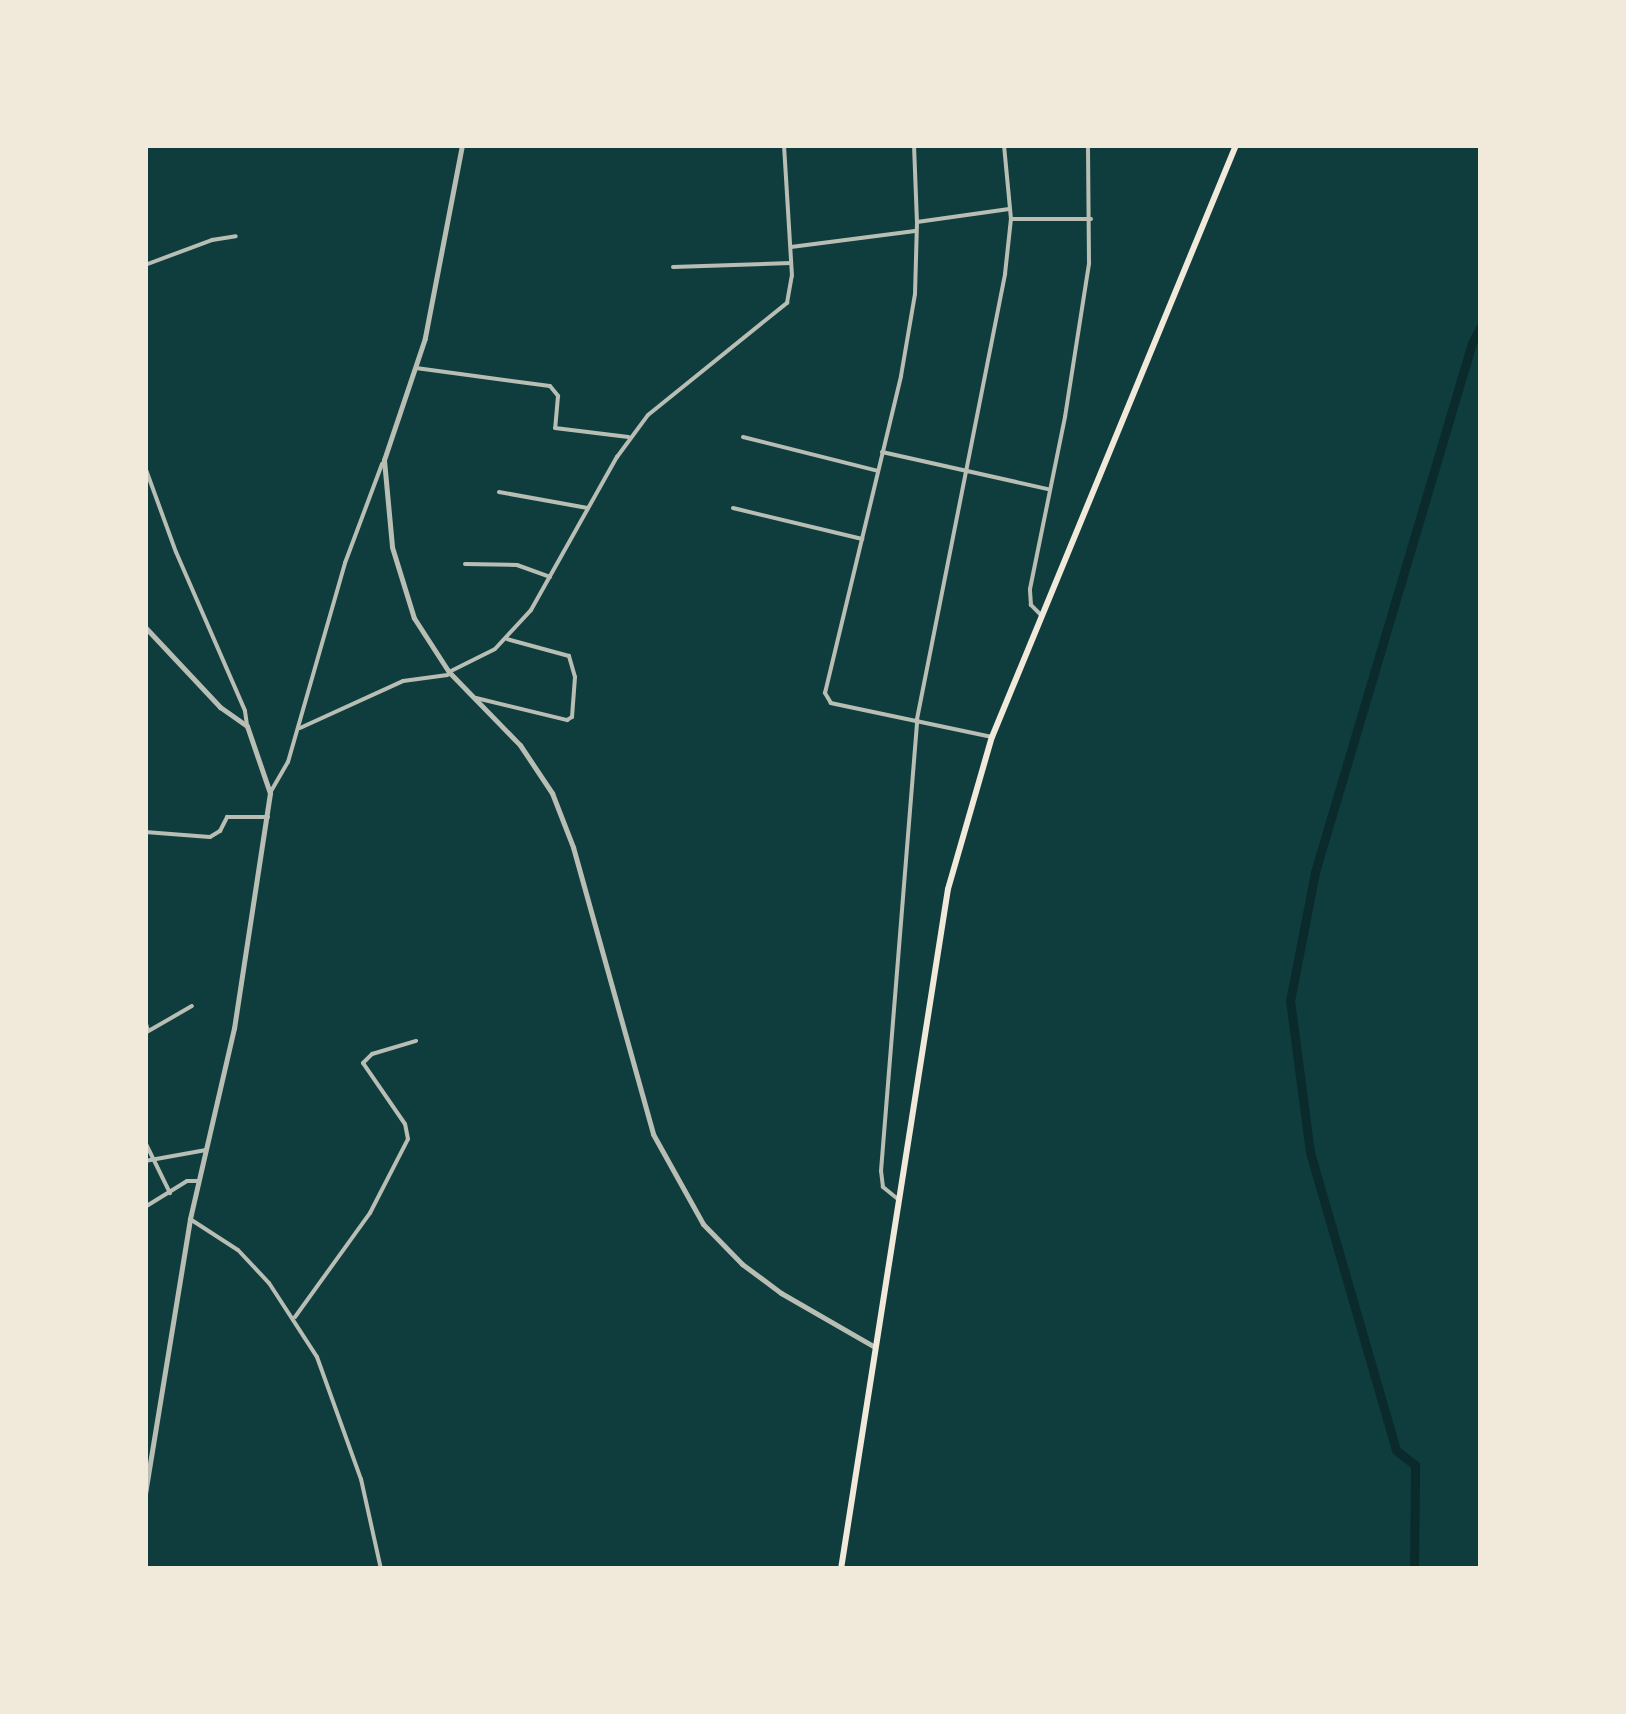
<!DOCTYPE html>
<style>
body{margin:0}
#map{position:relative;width:1626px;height:1714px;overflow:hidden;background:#0f3d3e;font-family:"Roboto Condensed",sans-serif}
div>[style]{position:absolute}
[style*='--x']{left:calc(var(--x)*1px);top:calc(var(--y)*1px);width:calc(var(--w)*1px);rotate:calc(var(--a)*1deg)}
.canal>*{height:9px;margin:-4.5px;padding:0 4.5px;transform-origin:4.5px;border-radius:4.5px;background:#0a2a2b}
.minor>*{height:4px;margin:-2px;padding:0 2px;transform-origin:2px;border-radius:2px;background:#b8beb3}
.tertiary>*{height:5px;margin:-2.5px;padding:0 2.5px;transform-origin:2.5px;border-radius:2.5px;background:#b8beb3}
.trunk>*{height:6px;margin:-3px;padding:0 3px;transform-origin:3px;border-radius:3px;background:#f1e9da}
span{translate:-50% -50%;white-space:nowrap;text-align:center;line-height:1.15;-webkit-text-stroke:9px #f1e9da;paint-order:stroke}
.frame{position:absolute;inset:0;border:148px solid #f1e9da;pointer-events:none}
</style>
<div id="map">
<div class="canal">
<i style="--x:1414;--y:1569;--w:104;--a:-89.4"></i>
<i style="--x:1415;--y:1465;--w:24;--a:-142"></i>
<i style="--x:1396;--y:1450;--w:310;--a:-106.1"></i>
<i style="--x:1310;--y:1152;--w:152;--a:-97.5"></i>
<i style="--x:1290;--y:1001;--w:131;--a:-79"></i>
<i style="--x:1315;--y:872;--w:552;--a:-73.47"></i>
<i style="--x:1472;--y:343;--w:19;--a:-62"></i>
</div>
<div class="minor">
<i style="--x:914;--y:145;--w:77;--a:87.8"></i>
<i style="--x:1011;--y:219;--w:80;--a:0"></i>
<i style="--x:791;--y:247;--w:125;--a:-7.4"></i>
<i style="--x:145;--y:265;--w:72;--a:-20.5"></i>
<i style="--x:212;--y:240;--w:24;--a:-9"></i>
<i style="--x:673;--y:267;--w:118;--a:-1.9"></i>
<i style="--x:416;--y:368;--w:135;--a:7.7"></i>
<i style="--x:550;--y:386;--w:13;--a:51"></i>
<i style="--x:558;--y:396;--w:32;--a:95"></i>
<i style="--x:555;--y:428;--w:74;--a:7"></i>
<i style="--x:743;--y:437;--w:139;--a:14.1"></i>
<i style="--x:882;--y:452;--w:170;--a:12.6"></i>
<i style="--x:145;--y:467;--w:90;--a:70"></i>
<i style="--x:176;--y:552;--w:173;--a:66.5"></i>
<i style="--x:245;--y:711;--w:15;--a:82"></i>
<i style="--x:499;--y:492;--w:90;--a:10.2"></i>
<i style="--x:733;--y:508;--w:133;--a:13.5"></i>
<i style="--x:465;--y:564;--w:52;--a:1.1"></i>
<i style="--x:517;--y:565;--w:35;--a:20"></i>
<i style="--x:1042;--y:616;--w:16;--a:-135"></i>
<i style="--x:1031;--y:605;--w:16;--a:-94"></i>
<i style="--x:1030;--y:589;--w:176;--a:-78.5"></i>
<i style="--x:1065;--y:417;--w:156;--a:-81.1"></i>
<i style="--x:1089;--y:263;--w:118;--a:-90.5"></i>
<i style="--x:449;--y:672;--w:51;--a:-26.6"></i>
<i style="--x:495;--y:649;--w:53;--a:-47.3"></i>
<i style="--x:531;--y:610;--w:176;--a:-60.7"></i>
<i style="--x:617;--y:457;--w:52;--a:-53.6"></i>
<i style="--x:648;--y:415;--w:179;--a:-38.9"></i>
<i style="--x:787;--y:303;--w:27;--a:-80"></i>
<i style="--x:792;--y:276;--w:131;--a:-93.5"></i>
<i style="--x:476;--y:698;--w:94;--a:13.6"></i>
<i style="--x:567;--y:720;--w:6;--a:-31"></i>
<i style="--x:572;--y:717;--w:40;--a:-85.7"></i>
<i style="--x:575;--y:677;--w:22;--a:-106"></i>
<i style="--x:569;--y:656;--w:64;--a:-164.7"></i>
<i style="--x:300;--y:728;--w:113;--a:-24.5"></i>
<i style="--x:403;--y:681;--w:45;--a:-7.6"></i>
<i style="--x:992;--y:737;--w:165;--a:-168.1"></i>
<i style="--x:831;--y:703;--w:12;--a:-121"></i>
<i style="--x:825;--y:693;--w:326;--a:-76.5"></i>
<i style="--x:901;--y:376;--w:83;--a:-80.3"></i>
<i style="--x:915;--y:294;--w:72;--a:-88.4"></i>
<i style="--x:917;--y:222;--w:93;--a:-8"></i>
<i style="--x:270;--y:793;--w:36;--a:-60"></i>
<i style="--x:288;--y:762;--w:207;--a:-74"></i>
<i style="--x:345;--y:563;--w:106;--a:-69.5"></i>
<i style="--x:145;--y:832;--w:65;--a:4.4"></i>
<i style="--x:210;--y:837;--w:12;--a:-31"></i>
<i style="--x:220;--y:831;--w:16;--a:-63"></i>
<i style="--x:227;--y:817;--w:41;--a:0"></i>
<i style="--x:145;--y:1020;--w:11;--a:75"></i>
<i style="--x:145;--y:1033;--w:54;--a:-29.9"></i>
<i style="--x:145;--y:1142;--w:57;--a:63.9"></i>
<i style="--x:145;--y:1161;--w:62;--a:-10.2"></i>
<i style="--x:899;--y:1200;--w:21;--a:-141"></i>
<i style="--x:883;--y:1187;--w:16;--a:-97"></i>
<i style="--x:881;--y:1171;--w:453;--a:-85.4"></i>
<i style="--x:917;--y:719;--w:454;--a:-78.8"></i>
<i style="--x:1005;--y:274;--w:55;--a:-83.8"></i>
<i style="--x:1011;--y:219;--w:74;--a:-95.4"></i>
<i style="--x:145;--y:1207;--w:49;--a:-31.8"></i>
<i style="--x:187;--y:1181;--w:11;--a:0"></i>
<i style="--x:190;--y:1219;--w:57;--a:32.9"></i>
<i style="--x:238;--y:1250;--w:45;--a:46.8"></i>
<i style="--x:269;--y:1283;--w:88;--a:57"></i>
<i style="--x:317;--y:1357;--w:130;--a:70.2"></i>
<i style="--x:361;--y:1479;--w:92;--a:77.5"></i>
<i style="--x:295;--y:1317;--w:128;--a:-54.2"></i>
<i style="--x:370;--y:1213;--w:83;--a:-62.8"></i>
<i style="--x:408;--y:1139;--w:15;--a:-101"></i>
<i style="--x:405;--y:1124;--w:74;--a:-124.5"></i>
<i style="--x:363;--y:1063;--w:13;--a:-45"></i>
<i style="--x:372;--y:1054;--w:46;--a:-16.5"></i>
</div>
<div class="tertiary">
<i style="--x:462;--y:145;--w:197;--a:100.9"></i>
<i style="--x:425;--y:338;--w:129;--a:108.6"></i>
<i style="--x:384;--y:460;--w:87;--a:84.7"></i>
<i style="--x:392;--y:547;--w:74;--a:72.8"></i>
<i style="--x:414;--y:618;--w:64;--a:57.1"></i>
<i style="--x:449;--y:672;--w:102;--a:45.8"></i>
<i style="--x:520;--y:745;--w:58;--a:56.3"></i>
<i style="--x:552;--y:793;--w:58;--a:68.7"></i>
<i style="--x:573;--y:847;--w:298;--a:74.4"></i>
<i style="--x:653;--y:1134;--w:103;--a:60.9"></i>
<i style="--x:703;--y:1224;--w:56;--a:45.7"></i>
<i style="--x:742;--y:1264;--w:49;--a:36.6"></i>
<i style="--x:781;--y:1293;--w:106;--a:29.9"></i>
<i style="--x:145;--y:627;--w:110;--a:46.8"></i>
<i style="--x:220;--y:707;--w:33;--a:35"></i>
<i style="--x:247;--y:726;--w:71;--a:71.1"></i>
<i style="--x:270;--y:793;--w:238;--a:98.7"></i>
<i style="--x:234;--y:1028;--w:196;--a:103"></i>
<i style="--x:190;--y:1219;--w:278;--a:99.3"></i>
</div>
<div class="trunk">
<i style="--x:841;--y:1569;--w:688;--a:-81.06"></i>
<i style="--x:948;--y:889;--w:158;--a:-73.9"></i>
<i style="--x:992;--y:737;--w:640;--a:-67.6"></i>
</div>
<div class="frame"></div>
</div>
